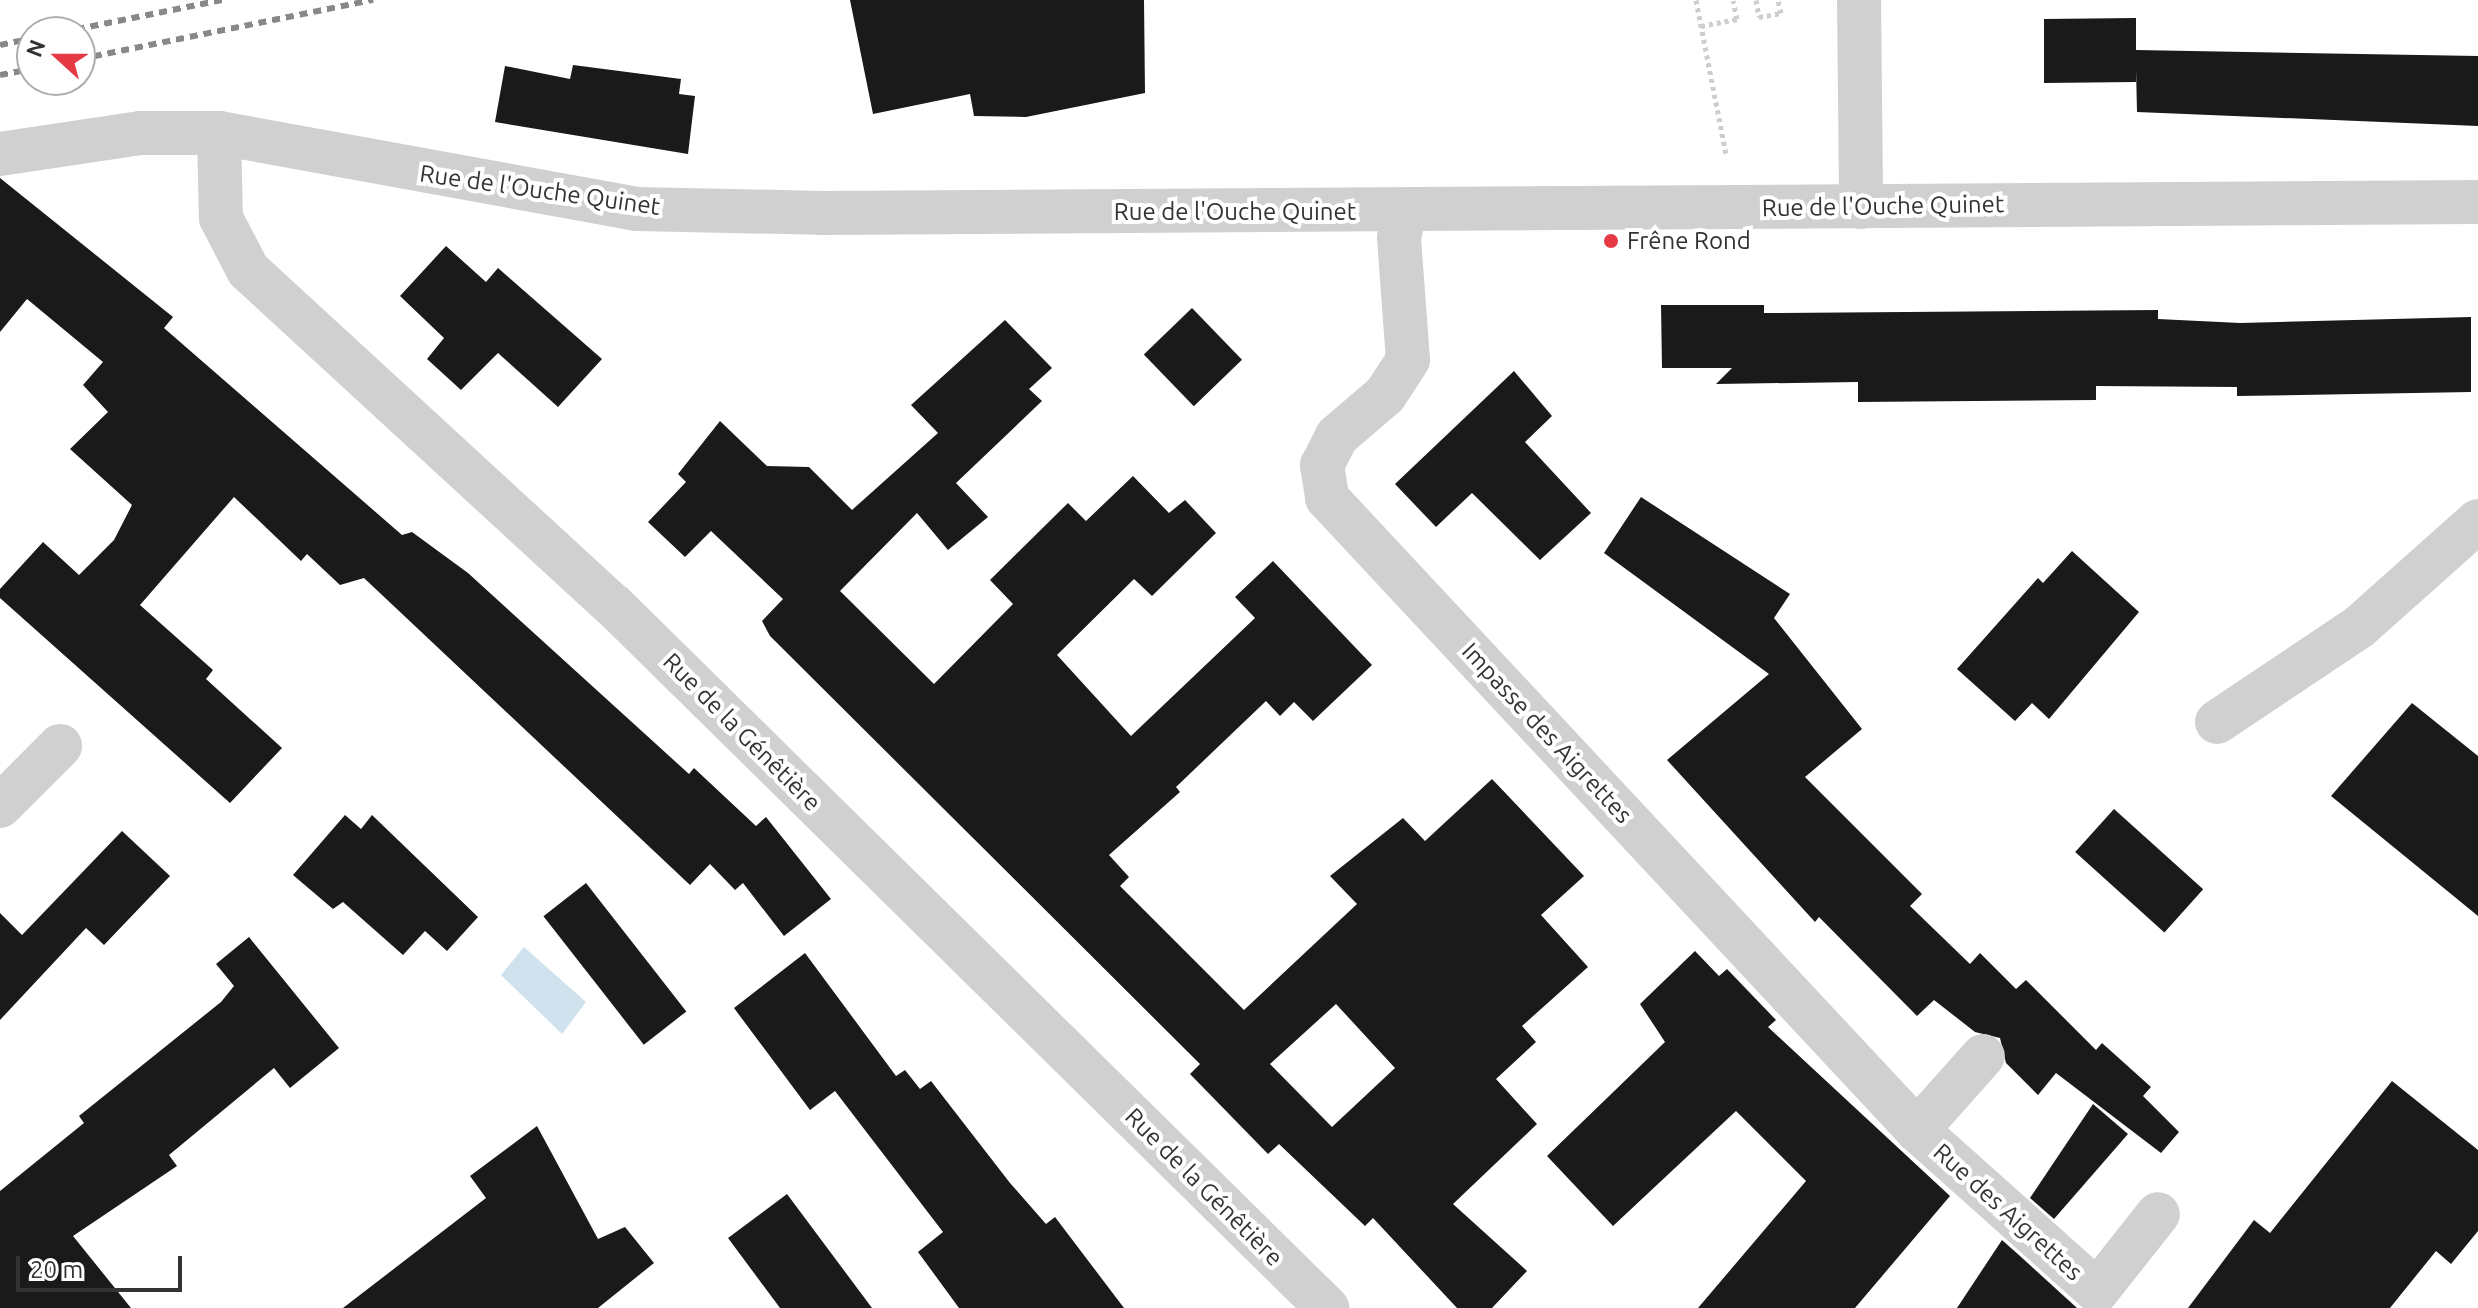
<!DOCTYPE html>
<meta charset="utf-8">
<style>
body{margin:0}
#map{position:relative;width:2478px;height:1308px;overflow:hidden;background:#fff;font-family:Ubuntu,sans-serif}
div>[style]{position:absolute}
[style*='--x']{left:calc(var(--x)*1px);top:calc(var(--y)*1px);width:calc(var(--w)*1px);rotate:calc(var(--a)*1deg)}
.water>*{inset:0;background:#cfe2ee}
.building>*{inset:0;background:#1a1a1a;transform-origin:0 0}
.path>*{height:5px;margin-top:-2.5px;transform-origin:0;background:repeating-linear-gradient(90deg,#cdcdcd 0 4px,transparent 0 8px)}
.minor>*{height:44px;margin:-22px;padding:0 22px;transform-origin:22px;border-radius:22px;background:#d0d0d0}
.rail>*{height:6px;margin-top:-3px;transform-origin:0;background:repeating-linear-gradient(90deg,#888 0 8px,transparent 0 14px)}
.dots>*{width:22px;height:22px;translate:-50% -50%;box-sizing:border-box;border:4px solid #fff;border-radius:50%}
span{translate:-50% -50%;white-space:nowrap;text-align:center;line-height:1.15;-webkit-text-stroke:8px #fff;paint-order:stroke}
.street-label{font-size:24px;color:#333}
.poi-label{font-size:24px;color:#333}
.left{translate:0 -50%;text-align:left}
.north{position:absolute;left:16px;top:16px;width:80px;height:80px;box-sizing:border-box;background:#fff;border:2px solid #adadad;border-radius:50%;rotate:291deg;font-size:22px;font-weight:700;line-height:32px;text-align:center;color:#333}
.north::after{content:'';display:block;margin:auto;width:28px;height:36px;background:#e63946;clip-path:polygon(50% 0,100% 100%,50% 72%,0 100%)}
.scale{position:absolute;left:16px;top:1256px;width:166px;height:36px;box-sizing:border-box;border:4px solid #333;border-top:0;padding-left:10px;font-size:24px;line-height:28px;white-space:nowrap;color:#333;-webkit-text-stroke:6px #fff;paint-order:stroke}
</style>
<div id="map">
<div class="water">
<i style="clip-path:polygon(524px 947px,586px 1002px,562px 1034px,501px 975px)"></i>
</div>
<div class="building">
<i style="clip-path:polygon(850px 0,1144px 0,1145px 93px,1026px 117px,974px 116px,970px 94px,873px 114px)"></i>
<i style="clip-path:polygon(2136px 18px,2136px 50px,2478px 56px,2478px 126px,2137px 112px,2136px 69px,2136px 82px,2044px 83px,2044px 19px)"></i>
<i style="clip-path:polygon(573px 65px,681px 79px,679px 94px,695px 96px,688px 154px,495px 122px,505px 66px,570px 79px)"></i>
<i style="clip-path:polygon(0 178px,173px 317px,164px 328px,402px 535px,412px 532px,468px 573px,689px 774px,694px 768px,756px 826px,766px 817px,831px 899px,784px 936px,743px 883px,735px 890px,710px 864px,690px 885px,364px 578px,340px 585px,307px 554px,301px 561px,234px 497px,140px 605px,213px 670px,206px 679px,282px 748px,230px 803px,0 598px,0 589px,43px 542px,79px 575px,114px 540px,132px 505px,70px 449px,108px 412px,83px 385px,103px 362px,27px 299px,0 332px)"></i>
<i style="clip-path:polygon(446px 246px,486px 282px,498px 268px,602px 359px,558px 407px,498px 353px,461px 390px,427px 359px,444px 338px,400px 296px)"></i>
<i style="clip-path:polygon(1661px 305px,1764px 305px,1764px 313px,2158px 310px,2158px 319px,2240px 323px,2471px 317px,2471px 392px,2237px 396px,2237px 387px,2096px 386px,2096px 400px,1858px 402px,1858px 382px,1716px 384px,1732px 368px,1662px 368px)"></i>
<i style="left:1192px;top:308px;width:72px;height:67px;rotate:46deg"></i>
<i style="clip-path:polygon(evenodd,1005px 320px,1052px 368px,1029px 389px,1042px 401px,956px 483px,988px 517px,948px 550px,917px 513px,840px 591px,934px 684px,1013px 604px,990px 580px,1068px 503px,1086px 521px,1133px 476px,1169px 513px,1185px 500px,1216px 533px,1152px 596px,1134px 579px,1057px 655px,1131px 736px,1255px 618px,1235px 597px,1273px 561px,1372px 665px,1313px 721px,1294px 702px,1280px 716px,1266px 701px,1176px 787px,1180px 792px,1109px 855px,1129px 877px,1120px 886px,1244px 1010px,1357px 904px,1330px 876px,1403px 818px,1425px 841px,1492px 779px,1584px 876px,1541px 915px,1588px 967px,1522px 1026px,1536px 1042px,1496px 1079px,1537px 1124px,1453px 1204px,1527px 1271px,1492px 1308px,1457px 1308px,1373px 1218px,1365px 1226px,1279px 1144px,1268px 1154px,1190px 1074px,1200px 1064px,770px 636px,762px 621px,783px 599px,711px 531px,685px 557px,648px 522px,686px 482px,678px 474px,720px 421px,767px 466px,809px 467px,852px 510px,938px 433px,911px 405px,1005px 320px,1336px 1004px,1395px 1068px,1332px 1127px,1270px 1064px,1336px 1004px)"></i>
<i style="clip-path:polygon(1514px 371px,1552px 416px,1525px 442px,1591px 513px,1540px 560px,1472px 493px,1436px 527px,1395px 484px)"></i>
<i style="clip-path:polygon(1641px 497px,1790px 594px,1774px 618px,1862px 729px,1805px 777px,1922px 894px,1910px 906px,1970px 964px,1980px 953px,2016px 989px,2026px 980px,2096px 1050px,2102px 1043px,2151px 1087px,2143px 1096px,2179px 1132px,2161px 1153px,2056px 1073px,2038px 1095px,2006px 1063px,2000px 1038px,1975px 1032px,1934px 1000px,1917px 1016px,1819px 917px,1815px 922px,1667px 760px,1769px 674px,1604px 553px)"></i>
<i style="clip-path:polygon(2072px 551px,2139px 612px,2049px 719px,2032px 703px,2015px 721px,1957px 669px,2038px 578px,2043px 583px)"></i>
<i style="clip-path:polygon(2412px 703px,2478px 756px,2478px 916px,2331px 796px)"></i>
<i style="left:2114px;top:809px;width:120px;height:58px;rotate:42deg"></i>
<i style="clip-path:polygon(345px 815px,361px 829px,372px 815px,478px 917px,447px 951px,425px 931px,403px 955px,343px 902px,333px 909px,293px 875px)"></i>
<i style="clip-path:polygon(122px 831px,170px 876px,104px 945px,86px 928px,0 1020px,0 913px,22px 935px)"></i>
<i style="left:586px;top:883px;width:163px;height:54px;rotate:52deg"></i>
<i style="clip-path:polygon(249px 937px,339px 1048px,290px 1088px,274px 1068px,169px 1155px,177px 1166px,73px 1236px,131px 1308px,0 1308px,0 1191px,84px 1123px,79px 1116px,221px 1002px,234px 986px,216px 964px)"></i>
<i style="clip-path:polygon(1695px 951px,1719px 976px,1727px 969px,1776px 1020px,1768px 1027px,1950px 1196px,1855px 1308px,1698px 1308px,1806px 1181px,1736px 1111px,1613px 1226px,1547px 1156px,1665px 1042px,1640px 1004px)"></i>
<i style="clip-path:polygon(805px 953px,896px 1076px,905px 1070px,920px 1089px,931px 1081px,1010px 1183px,1046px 1224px,1055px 1217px,1124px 1308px,959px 1308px,918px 1252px,943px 1232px,835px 1091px,810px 1110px,734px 1008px)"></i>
<i style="clip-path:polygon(2392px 1081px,2478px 1150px,2478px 1231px,2451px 1264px,2436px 1251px,2390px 1308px,2188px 1308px,2254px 1220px,2270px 1233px)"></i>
<i style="clip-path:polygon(2093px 1104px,2128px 1134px,2054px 1219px,2030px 1198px)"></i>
<i style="clip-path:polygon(537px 1126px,598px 1239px,625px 1227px,654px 1263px,598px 1308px,343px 1308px,486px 1198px,470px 1176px)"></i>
<i style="clip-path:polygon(787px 1194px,872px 1308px,780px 1308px,728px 1238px)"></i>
<i style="clip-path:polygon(2002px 1240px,2020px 1256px,2077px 1308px,1957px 1308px)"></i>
</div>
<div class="path">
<i style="--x:1696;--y:0;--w:158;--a:79"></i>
<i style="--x:1756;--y:0;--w:17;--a:80"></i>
<i style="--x:1759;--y:17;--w:22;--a:-10"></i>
<i style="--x:1781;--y:13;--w:13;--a:-103"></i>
<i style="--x:1701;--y:26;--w:37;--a:-11"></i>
<i style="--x:1737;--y:19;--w:19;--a:-102"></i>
</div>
<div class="minor">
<i style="--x:1859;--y:0;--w:207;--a:89.4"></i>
<i style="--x:219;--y:133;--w:85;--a:88.7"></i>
<i style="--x:221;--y:218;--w:59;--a:62.6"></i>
<i style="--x:248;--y:270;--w:497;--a:42.6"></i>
<i style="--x:614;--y:606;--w:1001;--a:44.55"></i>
<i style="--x:0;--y:154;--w:142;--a:-8.5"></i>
<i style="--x:140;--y:133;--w:79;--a:0"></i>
<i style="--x:219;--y:133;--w:425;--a:10.3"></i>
<i style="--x:637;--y:209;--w:185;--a:1.2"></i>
<i style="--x:822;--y:213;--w:1656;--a:-0.38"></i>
<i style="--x:1404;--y:213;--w:25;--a:101"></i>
<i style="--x:1399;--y:238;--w:122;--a:85.8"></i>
<i style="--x:1408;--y:360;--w:42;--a:123.3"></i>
<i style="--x:1385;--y:395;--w:63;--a:139.5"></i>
<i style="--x:1337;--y:436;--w:33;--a:117"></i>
<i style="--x:1322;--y:465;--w:33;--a:81"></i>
<i style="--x:1327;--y:498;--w:865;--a:46.97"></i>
<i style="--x:1917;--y:1130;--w:99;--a:-48.3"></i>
<i style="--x:2217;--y:722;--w:171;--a:-33.8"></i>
<i style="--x:2359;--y:627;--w:159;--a:-41.7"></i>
<i style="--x:0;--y:806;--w:85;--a:-45"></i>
<i style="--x:1917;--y:1130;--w:241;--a:41.8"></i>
<i style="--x:2097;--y:1291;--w:98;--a:-51.6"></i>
</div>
<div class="rail">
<i style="--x:63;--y:32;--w:162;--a:-11.4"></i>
<i style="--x:0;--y:45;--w:33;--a:-12"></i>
<i style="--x:80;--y:59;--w:299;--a:-11.4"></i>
<i style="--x:0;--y:75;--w:33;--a:-11"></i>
</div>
<div class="dots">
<i style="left:1611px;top:241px;background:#e63946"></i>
</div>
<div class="street-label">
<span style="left:540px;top:190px;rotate:8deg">Rue de l'Ouche Quinet</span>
<span style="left:1883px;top:206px;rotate:-1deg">Rue de l'Ouche Quinet</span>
<span style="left:1235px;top:212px">Rue de l'Ouche Quinet</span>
<span style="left:742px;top:732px;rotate:45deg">Rue de la Génêtière</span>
<span style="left:1547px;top:733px;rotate:47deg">Impasse des Aigrettes</span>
<span style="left:1204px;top:1187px;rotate:45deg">Rue de la Génêtière</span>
<span style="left:2008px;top:1212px;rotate:42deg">Rue des Aigrettes</span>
</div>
<div class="poi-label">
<span class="left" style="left:1627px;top:241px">Frêne Rond</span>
</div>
<div class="north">N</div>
<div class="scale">20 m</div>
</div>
